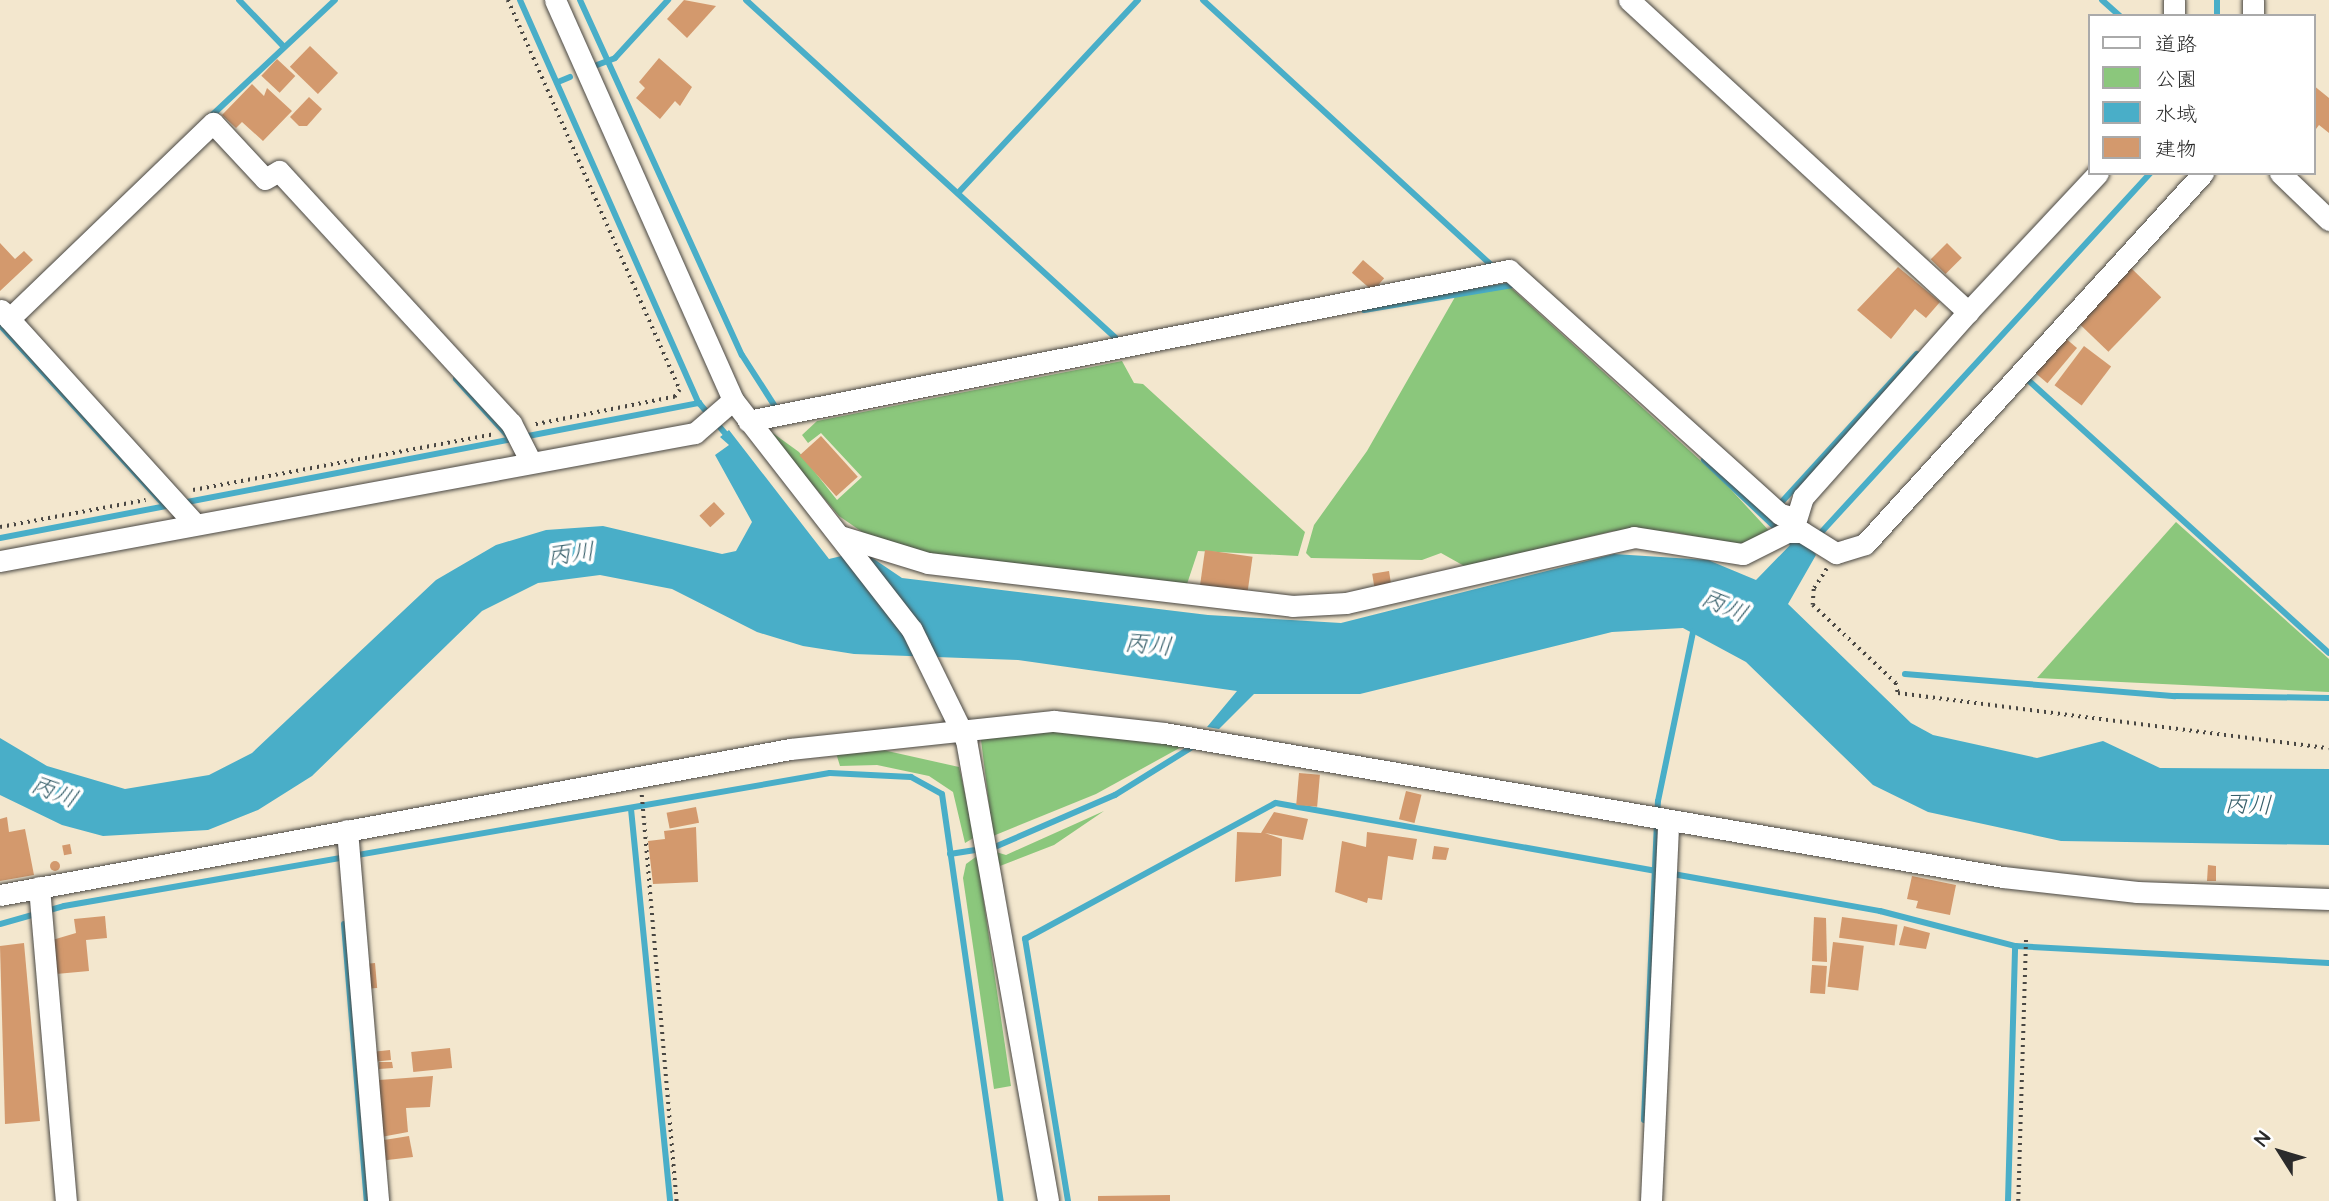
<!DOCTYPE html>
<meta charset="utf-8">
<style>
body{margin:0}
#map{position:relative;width:2329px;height:1201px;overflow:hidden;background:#f3e7ce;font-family:"Architects Daughter","Klee One",sans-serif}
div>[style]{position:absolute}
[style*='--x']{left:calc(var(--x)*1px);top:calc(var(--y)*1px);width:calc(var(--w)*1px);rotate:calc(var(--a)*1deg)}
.green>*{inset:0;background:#8bc77c}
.water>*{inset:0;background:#49aec8}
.stream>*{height:6px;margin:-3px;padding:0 3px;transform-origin:3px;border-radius:3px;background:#49aec8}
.building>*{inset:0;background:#d3996d;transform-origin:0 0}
.round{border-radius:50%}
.path>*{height:3.5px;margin-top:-1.75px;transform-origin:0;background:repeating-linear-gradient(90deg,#494743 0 2px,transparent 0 7px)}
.roads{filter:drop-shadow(0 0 2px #494743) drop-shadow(0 0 2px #494743)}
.minor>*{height:21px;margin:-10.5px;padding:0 10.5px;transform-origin:10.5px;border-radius:10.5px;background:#fff}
span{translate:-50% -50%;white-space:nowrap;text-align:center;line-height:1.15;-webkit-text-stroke:7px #fff;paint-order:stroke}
.water-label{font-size:24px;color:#375f6a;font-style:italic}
.legend{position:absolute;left:2088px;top:14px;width:228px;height:161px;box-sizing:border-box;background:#fff;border:2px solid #aaa;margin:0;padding:9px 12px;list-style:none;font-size:21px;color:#2b2b2b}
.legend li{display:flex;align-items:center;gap:14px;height:35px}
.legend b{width:35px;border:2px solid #aaa}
.north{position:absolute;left:2245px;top:1117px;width:70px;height:70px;-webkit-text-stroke:5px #fff;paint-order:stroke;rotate:307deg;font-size:19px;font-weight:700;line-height:28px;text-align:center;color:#2b2b2b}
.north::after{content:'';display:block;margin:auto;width:24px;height:32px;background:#2b2b2b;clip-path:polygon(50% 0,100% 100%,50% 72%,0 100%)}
</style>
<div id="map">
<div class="green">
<i style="clip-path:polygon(1509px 286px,1723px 481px,1773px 535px,1736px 545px,1673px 532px,1613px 531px,1466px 567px,1441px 553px,1422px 560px,1311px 558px,1306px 553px,1314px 525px,1367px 451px,1455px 297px)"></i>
<i style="clip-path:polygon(1122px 361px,1134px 383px,1143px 384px,1305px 532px,1298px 556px,1198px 551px,1187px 584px,937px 556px,868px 536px,839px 516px,763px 426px,799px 452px,837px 500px,862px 477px,821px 433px,808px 443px,802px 435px,817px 421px)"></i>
<i style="clip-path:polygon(2176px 522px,2329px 659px,2329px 692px,2037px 678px)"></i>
<i style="clip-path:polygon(1094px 730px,1185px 745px,1096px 794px,993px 836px,981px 740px,989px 734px)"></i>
<i style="clip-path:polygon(865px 746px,959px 767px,975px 837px,965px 843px,953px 792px,929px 776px,877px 765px,840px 766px,836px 753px)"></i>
<i style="clip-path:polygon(1104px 811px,1054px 845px,1000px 866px,996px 852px,1006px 855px)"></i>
<i style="clip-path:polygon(977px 856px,1011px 1086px,994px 1089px,963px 878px,966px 864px)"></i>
</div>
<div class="water">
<i style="clip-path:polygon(729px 430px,829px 559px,862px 551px,902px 578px,1208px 615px,1341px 623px,1614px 554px,1708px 560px,1756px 580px,1794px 541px,1807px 542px,1816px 555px,1788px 604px,1911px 723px,1933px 735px,2037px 758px,2103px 741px,2160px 768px,2329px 769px,2329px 845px,2061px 841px,1928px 812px,1873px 785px,1746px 662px,1683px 628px,1612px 632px,1360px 694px,1254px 694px,1219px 729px,1207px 727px,1237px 691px,1018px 660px,854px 654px,803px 646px,757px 632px,672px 589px,600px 575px,538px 583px,482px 611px,312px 776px,258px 810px,208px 830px,103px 836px,62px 825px,0 795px,0 738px,47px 766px,125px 789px,209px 775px,252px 753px,436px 580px,496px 545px,546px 530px,603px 526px,722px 554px,736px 551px,752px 522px,715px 455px,729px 445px,720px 437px)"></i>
</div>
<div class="stream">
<i style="--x:239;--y:0;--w:65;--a:46.2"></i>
<i style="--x:520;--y:0;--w:441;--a:66.1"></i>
<i style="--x:699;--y:403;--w:48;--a:49.3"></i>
<i style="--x:580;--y:0;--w:390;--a:65.5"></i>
<i style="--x:742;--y:355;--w:67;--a:57.3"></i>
<i style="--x:746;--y:0;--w:505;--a:42.43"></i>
<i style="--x:1203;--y:0;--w:398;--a:42.6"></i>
<i style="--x:2102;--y:0;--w:24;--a:42"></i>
<i style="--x:2217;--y:0;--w:16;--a:90"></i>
<i style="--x:597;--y:65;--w:19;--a:-21"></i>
<i style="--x:615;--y:58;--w:79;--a:-47.6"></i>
<i style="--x:558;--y:82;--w:13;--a:-23"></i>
<i style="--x:210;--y:117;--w:171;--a:-43.1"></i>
<i style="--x:958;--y:193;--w:264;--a:-47"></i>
<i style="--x:1364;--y:310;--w:151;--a:-9.5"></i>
<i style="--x:0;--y:325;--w:245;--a:47.6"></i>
<i style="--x:456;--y:379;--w:77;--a:47.6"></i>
<i style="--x:2028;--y:380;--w:406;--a:42.2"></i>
<i style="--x:1704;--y:460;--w:129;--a:43.4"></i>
<i style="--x:182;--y:503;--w:527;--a:-10.95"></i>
<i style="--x:1778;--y:506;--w:206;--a:-47.6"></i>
<i style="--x:0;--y:538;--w:175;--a:-10.9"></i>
<i style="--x:1816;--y:538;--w:495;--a:-47.5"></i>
<i style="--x:1905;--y:674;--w:271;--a:4.7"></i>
<i style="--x:2175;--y:696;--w:154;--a:0.7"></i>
<i style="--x:631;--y:809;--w:394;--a:84.3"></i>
<i style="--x:997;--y:846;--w:129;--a:-23.4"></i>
<i style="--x:1115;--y:795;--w:97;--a:-31.9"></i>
<i style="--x:950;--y:854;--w:24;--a:-9"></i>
<i style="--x:0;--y:924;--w:66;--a:-15.7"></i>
<i style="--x:64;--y:906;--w:777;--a:-9.85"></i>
<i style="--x:830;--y:773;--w:81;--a:2.8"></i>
<i style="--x:911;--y:777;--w:35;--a:29"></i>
<i style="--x:942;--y:794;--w:411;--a:81.8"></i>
<i style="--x:344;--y:924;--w:278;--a:85.3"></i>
<i style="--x:1644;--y:1120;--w:319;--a:-87.5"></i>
<i style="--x:1658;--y:801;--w:173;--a:-78.3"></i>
<i style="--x:1068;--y:1201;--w:266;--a:-99.3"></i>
<i style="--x:1025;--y:939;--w:285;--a:-28.5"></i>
<i style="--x:1276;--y:803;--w:614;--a:10.14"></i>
<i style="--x:1880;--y:911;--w:139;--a:14.5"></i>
<i style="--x:2015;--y:946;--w:314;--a:3.1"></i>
<i style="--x:2008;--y:1201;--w:255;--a:-88.4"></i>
</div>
<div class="building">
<i style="clip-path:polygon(684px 0,716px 6px,687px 38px,667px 19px)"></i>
<i style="left:310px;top:46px;width:39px;height:29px;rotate:44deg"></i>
<i style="clip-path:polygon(659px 58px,692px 87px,680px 106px,675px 101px,660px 119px,636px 98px,645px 88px,639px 82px)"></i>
<i style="left:277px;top:59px;width:25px;height:23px;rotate:43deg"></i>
<i style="clip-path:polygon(252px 84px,264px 96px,267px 88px,292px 111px,263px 141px,242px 122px,236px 128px,222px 115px)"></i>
<i style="clip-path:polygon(2313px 85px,2329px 98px,2329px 133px,2319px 125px,2313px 133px)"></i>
<i style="clip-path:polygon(309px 97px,322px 109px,307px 126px,299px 126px,290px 117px)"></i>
<i style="clip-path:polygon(0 243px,15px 259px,24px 251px,33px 260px,0 291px)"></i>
<i style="left:1947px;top:243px;width:21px;height:23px;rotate:45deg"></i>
<i style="left:1363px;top:260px;width:28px;height:17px;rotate:41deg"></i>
<i style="clip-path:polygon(1898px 267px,1940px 302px,1926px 318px,1915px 309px,1891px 339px,1857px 310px)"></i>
<i style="left:2131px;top:268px;width:42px;height:76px;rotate:44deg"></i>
<i style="left:2064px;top:337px;width:17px;height:46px;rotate:40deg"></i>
<i style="left:2084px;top:346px;width:34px;height:49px;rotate:37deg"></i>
<i style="left:821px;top:436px;width:55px;height:29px;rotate:48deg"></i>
<i style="left:714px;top:502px;width:16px;height:20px;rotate:47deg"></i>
<i style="left:1205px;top:550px;width:48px;height:36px;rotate:8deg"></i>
<i style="left:1389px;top:571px;width:13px;height:17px;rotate:81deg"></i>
<i style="left:1299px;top:773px;width:21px;height:32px;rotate:5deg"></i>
<i style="left:1406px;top:791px;width:16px;height:29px;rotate:14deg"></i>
<i style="left:696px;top:807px;width:16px;height:30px;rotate:79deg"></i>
<i style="clip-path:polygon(1274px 812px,1308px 819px,1303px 840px,1265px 833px,1282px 839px,1281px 876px,1235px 882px,1237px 832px,1261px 833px)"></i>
<i style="clip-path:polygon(7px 817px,9px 832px,25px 829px,34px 875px,0 881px,0 819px)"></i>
<i style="clip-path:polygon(696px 827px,698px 882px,653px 884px,648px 841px,665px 839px,664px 831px)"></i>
<i style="clip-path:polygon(1367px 832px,1417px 839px,1413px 860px,1388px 856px,1382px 900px,1368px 898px,1367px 903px,1335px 892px,1342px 841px,1366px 847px)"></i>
<i style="left:70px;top:844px;width:10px;height:8px;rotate:79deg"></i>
<i style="clip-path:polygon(1434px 846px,1449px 848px,1446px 860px,1432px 859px)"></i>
<i class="round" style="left:50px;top:861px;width:10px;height:10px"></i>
<i style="clip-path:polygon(2208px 865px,2216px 866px,2216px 881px,2207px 881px)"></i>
<i style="clip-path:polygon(1912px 876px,1956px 885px,1950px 915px,1916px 908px,1918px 901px,1907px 899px)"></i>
<i style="clip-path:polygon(105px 916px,107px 938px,86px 940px,89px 971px,56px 974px,49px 941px,76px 933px,74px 919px)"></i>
<i style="clip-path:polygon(1814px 917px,1826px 918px,1827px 962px,1812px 961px)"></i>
<i style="left:1842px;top:917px;width:56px;height:21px;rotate:8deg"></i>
<i style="clip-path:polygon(1904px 926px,1930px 933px,1926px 949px,1899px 945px)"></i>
<i style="left:1833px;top:942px;width:31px;height:45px;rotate:7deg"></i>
<i style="clip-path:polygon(24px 943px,40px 1121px,5px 1124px,0 946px)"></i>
<i style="left:375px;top:963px;width:25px;height:11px;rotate:85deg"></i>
<i style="left:1812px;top:965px;width:15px;height:28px;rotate:4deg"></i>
<i style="left:450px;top:1048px;width:20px;height:39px;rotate:84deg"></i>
<i style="left:390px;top:1050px;width:10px;height:19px;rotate:84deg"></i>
<i style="clip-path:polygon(379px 1062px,392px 1062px,393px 1068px,379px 1069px)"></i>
<i style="clip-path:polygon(433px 1076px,430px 1107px,406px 1108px,408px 1132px,381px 1137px,379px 1080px)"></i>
<i style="clip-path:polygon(409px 1136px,413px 1157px,379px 1161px,378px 1141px)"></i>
<i style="clip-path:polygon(1170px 1195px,1170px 1201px,1098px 1201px,1098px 1196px)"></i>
</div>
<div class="path">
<i style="--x:508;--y:0;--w:426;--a:66.2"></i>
<i style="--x:680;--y:390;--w:9;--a:126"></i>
<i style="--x:675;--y:397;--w:145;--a:168.8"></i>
<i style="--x:193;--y:490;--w:307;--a:-10.5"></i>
<i style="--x:0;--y:527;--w:148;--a:-10.5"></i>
<i style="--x:1827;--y:569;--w:24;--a:123"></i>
<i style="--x:1814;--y:589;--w:16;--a:94"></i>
<i style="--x:1813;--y:605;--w:114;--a:43.2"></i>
<i style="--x:1896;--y:683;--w:10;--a:79"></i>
<i style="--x:1898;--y:693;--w:434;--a:7.3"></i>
<i style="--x:642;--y:795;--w:408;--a:85.1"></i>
<i style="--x:2018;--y:1201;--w:263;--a:-88.3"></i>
</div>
<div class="roads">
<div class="minor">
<i style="--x:555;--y:0;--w:438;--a:66"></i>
<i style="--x:733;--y:400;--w:291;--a:52.1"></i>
<i style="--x:912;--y:630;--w:123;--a:63.9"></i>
<i style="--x:966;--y:740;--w:468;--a:79.9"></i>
<i style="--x:1629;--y:0;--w:461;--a:42.6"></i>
<i style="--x:1968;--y:312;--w:248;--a:131.7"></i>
<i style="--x:1803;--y:497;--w:34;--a:107"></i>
<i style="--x:2174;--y:0;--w:16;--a:90"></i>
<i style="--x:2253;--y:0;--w:16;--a:90"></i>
<i style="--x:2280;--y:173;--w:68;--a:43.8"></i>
<i style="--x:1;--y:310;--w:289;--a:47.8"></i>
<i style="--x:1968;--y:312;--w:190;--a:-46.9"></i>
<i style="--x:9;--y:319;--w:283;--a:-43.9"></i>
<i style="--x:213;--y:123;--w:76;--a:47.1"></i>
<i style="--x:265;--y:179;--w:16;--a:-30"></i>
<i style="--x:279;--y:171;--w:343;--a:47.4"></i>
<i style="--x:511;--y:423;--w:44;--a:62.9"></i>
<i style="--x:748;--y:421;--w:776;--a:-11.22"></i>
<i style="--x:1509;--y:270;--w:365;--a:42"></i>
<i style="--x:1780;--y:514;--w:16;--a:15"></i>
<i style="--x:840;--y:536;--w:92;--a:17.1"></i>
<i style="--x:928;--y:563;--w:367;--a:6.7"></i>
<i style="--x:1292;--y:606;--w:54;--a:-3.2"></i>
<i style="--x:1346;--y:603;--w:295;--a:-12.9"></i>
<i style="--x:1634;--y:537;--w:110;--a:8.9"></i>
<i style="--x:1743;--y:554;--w:49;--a:-26.6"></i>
<i style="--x:1787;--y:532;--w:15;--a:0"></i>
<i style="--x:1802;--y:532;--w:40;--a:32"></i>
<i style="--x:1836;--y:553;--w:30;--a:-17"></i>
<i style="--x:1865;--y:544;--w:502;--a:-47.66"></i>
<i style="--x:0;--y:561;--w:707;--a:-10.44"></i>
<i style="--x:695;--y:433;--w:50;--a:-41"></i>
<i style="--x:347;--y:830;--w:372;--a:85.2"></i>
<i style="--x:39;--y:887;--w:315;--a:85.1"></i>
<i style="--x:0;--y:895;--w:803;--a:-10.47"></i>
<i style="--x:790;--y:749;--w:265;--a:-6.1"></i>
<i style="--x:1054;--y:721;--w:111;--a:6.2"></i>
<i style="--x:1164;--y:733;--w:851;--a:9.74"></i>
<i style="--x:2003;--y:877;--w:135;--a:6.4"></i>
<i style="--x:2137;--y:892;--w:192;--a:2.1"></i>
<i style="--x:1651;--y:1201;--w:380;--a:-87.4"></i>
</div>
</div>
<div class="water-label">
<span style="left:571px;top:555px;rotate:-6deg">丙川</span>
<span style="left:1724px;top:607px;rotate:24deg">丙川</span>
<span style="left:1148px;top:646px;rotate:6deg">丙川</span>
<span style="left:54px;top:793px;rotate:22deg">丙川</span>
<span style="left:2248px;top:806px;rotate:2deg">丙川</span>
</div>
<ul class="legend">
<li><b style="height:9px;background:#fff"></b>道路</li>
<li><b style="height:19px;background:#8bc77c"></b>公園</li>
<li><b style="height:19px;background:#49aec8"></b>水域</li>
<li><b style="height:19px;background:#d3996d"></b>建物</li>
</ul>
<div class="north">N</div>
</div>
